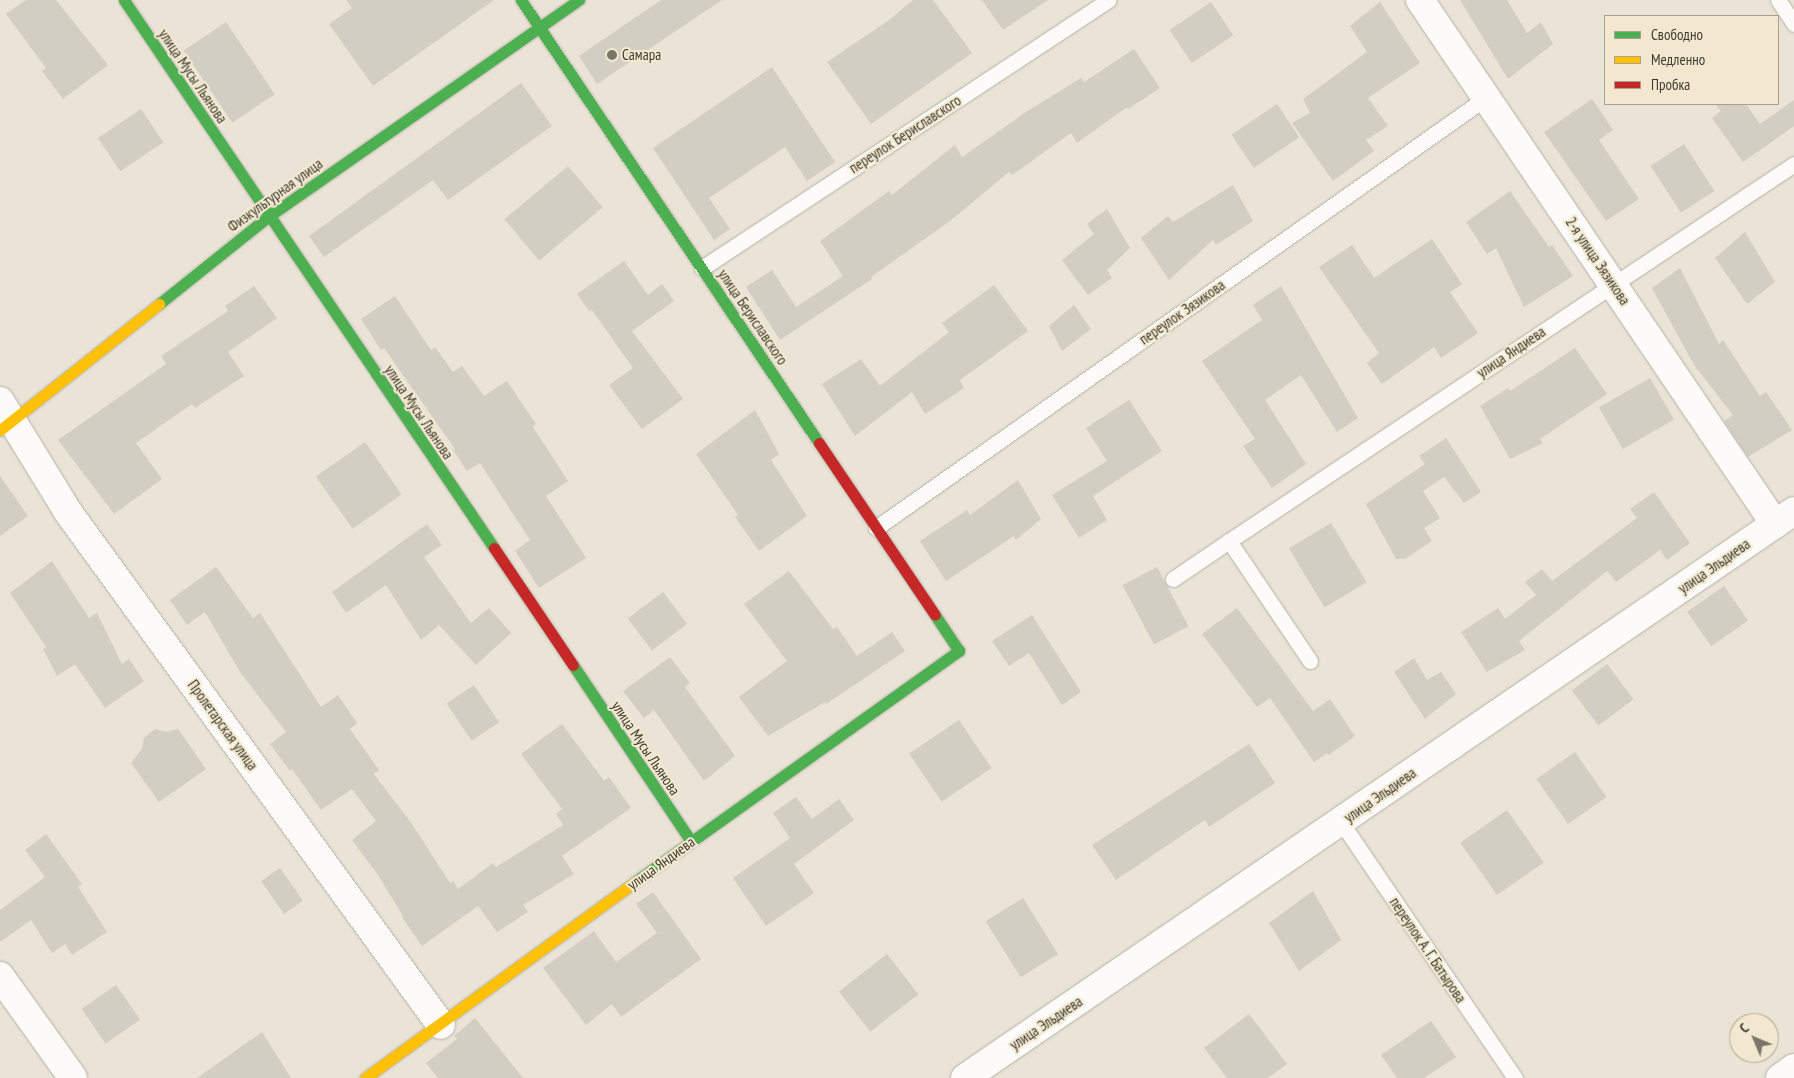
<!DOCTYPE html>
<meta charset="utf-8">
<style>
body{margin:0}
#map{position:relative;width:1794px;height:1078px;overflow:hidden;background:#eae4d7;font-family:"PT Sans Narrow",sans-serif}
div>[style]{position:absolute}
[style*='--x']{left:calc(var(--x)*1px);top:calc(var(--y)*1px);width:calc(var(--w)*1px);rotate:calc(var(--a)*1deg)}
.building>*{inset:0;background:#d2cec3;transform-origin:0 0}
.roads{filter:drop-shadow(0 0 1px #b6b1a7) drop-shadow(0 0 1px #b6b1a7)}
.lane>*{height:15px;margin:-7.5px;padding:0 7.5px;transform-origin:7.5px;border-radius:7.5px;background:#fcfbf9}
.street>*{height:28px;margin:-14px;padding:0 14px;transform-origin:14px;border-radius:14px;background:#fcfbf9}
.fast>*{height:11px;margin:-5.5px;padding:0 5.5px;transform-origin:5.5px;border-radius:5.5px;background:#4caf50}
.slow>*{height:11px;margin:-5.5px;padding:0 5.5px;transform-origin:5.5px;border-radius:5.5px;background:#ffc107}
.jam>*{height:11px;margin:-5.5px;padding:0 5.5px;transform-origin:5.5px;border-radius:5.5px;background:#c62828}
.dots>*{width:14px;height:14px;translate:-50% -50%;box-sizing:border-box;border:2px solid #f2e8cf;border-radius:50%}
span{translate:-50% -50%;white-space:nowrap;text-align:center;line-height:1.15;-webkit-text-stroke:4px #f2e8cf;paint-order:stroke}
.poi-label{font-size:15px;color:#3e3a30}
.left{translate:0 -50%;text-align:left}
.street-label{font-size:15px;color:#3e3a30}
.legend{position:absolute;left:1604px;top:15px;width:175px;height:90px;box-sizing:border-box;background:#f2e8cf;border:1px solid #aaa28f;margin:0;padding:6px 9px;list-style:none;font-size:15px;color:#3e3a30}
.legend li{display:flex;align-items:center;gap:10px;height:25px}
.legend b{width:25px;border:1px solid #aaa28f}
.north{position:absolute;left:1729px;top:1013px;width:50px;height:50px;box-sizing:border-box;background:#f2e8cf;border:1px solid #aaa28f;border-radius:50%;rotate:315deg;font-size:14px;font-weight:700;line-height:20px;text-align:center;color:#3e3a30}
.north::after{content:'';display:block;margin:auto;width:18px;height:22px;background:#7a766a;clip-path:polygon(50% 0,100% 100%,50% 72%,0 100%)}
</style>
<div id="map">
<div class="building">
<i style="clip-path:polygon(26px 0,56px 0,108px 65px,63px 99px,42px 71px,46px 68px,6px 14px)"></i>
<i style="clip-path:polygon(346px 0,494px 0,373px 86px,329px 24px,352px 8px)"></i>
<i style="clip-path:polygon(661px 0,722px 0,597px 84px,579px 56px)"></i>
<i style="clip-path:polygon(913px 0,933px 0,972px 53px,871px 124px,827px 62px,889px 20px)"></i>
<i style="clip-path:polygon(982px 0,1048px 0,1003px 30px)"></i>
<i style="clip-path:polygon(1460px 0,1507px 0,1527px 33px,1541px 22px,1553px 44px,1508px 79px)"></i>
<i style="left:1211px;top:2px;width:40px;height:50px;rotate:56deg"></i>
<i style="clip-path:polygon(1380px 2px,1420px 63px,1368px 98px,1388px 126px,1366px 140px,1374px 151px,1333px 181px,1292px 123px,1310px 113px,1303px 99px,1367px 52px,1350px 26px)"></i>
<i style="left:226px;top:22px;width:87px;height:51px;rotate:56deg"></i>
<i style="clip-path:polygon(1134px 49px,1160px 88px,1128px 109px,1127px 107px,1077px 143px,1071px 133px,1012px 175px,1009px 172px,950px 221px,871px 277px,872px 279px,780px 340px,746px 287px,772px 270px,796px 307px,843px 276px,820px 241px,889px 191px,892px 195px,955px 145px,962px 157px,1029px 110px,1081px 78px,1084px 82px)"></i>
<i style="clip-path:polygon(772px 67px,835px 162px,807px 181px,785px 147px,709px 198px,730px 229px,714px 240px,653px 148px)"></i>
<i style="clip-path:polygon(521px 83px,552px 126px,448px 200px,433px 180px,324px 257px,309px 236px)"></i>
<i style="clip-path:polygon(1592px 99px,1613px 130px,1599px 140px,1639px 199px,1606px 221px,1544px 132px)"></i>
<i style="clip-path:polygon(1794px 100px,1794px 126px,1743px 162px,1712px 118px,1721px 111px,1715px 104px,1746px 104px,1760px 124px)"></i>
<i style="left:1277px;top:104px;width:40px;height:55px;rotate:56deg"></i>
<i style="left:141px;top:109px;width:40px;height:52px;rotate:56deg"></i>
<i style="left:1684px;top:144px;width:56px;height:40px;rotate:57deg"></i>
<i style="left:568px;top:166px;width:54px;height:83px;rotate:50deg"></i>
<i style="clip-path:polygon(1233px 185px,1253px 221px,1216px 245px,1213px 240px,1169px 280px,1141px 238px,1168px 216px,1173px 222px)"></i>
<i style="clip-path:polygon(1510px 191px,1549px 247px,1552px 245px,1573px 276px,1524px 307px,1496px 248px,1487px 254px,1466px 222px)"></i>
<i style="clip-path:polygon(1107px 209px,1130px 248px,1107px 270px,1112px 278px,1088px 295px,1062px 260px,1094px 234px,1087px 224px)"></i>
<i style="clip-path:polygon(1745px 232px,1775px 282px,1747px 304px,1715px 258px)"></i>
<i style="clip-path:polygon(1432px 239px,1462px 284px,1450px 292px,1478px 333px,1441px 358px,1434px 347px,1382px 384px,1367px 363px,1379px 353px,1319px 267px,1352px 245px,1374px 278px)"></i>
<i style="clip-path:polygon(624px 261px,648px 295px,662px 284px,674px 301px,632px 331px,683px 399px,642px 429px,609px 385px,633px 368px,592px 310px,590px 312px,577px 294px)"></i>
<i style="clip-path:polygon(1680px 268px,1719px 344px,1723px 340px,1760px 396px,1766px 392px,1792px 430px,1748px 457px,1724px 421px,1733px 415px,1694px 365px,1652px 288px)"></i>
<i style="clip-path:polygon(994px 285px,1028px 331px,960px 380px,964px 388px,925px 414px,912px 392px,855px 436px,822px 384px,861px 359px,880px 386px,949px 332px,942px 323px)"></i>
<i style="clip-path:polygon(254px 286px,277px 318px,228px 352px,244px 376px,195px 408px,192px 404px,136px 443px,162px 479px,114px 514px,58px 440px,166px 364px,161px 356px,228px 311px,225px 306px)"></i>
<i style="clip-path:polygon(1281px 286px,1358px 418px,1337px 432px,1301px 375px,1265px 400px,1306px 464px,1272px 488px,1243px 446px,1255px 439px,1202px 361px,1262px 320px,1253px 305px)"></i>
<i style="clip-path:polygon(395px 296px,431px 350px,435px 347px,453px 372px,462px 366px,484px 396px,507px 381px,536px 424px,533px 427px,568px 481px,546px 496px,586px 558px,539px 588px,515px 551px,530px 540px,480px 463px,467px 471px,453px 450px,455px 449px,384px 348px,381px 350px,361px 319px)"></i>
<i style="clip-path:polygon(1074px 305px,1091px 329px,1062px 351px,1049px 326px)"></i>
<i style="clip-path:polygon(1575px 348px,1607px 394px,1540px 439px,1543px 443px,1510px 459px,1480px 406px,1508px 388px,1510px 391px)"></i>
<i style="left:1650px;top:378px;width:48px;height:59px;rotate:60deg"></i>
<i style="clip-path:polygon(1129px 400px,1162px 451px,1093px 496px,1107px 520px,1079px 538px,1052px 495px,1107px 461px,1086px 428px)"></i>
<i style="clip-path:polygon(755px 410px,779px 454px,771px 460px,807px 516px,759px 551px,735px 517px,738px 515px,696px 454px)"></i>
<i style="clip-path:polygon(1446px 438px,1481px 492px,1464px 503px,1444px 477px,1423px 491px,1440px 518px,1424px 528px,1432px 541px,1405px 559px,1396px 559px,1366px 504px,1425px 464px,1419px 456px)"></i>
<i style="left:365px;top:442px;width:64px;height:60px;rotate:55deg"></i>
<i style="clip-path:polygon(0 476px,28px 516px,0 536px)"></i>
<i style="clip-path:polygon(1018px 480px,1041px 519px,1016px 540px,1014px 536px,946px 581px,920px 541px,967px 510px,970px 515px)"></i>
<i style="clip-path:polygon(1654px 492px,1690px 543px,1667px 560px,1660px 550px,1616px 582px,1607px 571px,1519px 641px,1525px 650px,1487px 672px,1461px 632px,1498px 608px,1505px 619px,1536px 595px,1525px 582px,1542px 569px,1552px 581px,1637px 518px,1630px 509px)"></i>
<i style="left:1331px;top:523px;width:69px;height:49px;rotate:59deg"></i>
<i style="clip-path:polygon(427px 524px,442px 545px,424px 557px,471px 623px,489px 608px,511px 633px,476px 665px,439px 625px,421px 640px,386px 585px,346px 613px,332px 592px)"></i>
<i style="clip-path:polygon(52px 561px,89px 618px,97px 613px,122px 664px,129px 659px,144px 681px,105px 708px,75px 664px,57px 676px,43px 649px,46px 647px,10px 593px)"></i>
<i style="clip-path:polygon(216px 567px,253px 618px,260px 613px,321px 707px,338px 695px,357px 723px,350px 729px,379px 770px,374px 774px,412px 824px,450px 883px,453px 881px,458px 889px,493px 863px,496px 867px,563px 825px,556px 814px,562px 809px,521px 754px,562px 724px,604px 781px,609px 777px,631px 808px,562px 856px,574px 874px,523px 905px,528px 912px,497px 932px,478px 906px,422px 946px,402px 917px,403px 916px,378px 875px,352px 840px,376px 821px,352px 789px,321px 810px,292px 769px,290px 771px,270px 744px,286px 732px,240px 672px,205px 612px,187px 625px,170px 600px)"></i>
<i style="left:1157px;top:567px;width:67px;height:39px;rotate:62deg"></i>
<i style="clip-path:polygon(789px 571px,833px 629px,837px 627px,857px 656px,892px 632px,905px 651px,826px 704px,825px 702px,768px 736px,739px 697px,787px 661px,744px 604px)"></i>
<i style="left:1724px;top:586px;width:42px;height:45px;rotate:55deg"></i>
<i style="left:663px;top:592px;width:40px;height:44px;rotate:53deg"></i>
<i style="clip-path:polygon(1237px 608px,1313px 711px,1330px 699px,1355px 736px,1329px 755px,1327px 753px,1314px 762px,1270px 698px,1257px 707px,1202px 634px)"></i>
<i style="clip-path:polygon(1032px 615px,1081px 692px,1062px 705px,1029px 653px,1009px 666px,992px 641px)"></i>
<i style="clip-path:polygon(670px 657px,690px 683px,685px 687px,735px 756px,704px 781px,654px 710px,644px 718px,623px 691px)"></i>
<i style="clip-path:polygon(1414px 658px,1427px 680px,1441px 672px,1456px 694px,1425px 719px,1394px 672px)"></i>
<i style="left:1607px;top:664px;width:44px;height:44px;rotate:53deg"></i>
<i style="left:474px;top:685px;width:45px;height:33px;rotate:56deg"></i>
<i style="left:959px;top:720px;width:58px;height:60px;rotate:56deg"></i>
<i style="clip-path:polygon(155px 729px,166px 732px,178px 729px,206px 769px,159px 802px,131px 763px,142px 749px,144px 738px)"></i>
<i style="clip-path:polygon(1249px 744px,1275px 783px,1209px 827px,1205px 820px,1116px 880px,1092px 845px)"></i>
<i style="left:1575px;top:752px;width:55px;height:47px;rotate:55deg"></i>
<i style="clip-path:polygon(796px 797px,812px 819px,839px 799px,854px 820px,794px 864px,814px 893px,766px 926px,733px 878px,790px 838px,773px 813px)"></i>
<i style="left:1507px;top:810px;width:64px;height:57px;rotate:55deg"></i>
<i style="clip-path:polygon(46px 834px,82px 884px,78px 887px,107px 932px,72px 955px,65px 944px,52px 953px,31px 920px,0 942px,0 910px,45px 877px,25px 850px)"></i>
<i style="left:280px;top:868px;width:40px;height:23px;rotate:55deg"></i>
<i style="clip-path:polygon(1313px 891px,1341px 940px,1299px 971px,1269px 923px)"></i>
<i style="clip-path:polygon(653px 892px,701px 959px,621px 1017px,612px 1004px,586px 1025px,543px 968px,594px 931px,616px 962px,657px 933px,636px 904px)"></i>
<i style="left:1023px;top:898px;width:66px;height:44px;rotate:58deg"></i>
<i style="left:887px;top:954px;width:51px;height:61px;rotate:52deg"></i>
<i style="left:116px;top:985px;width:42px;height:42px;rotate:55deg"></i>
<i style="clip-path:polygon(1249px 1014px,1287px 1064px,1268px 1078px,1227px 1078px,1204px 1048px)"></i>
<i style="clip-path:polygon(475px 1018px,523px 1078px,438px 1078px,426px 1063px,457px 1039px,454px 1036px)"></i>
<i style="clip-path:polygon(1431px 1021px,1456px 1057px,1424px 1078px,1397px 1078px,1381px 1055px)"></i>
<i style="clip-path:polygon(262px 1032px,291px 1078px,197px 1078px)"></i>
</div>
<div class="roads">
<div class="lane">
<i style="--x:1778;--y:0;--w:29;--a:56"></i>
<i style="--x:702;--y:268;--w:487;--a:-33.4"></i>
<i style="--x:876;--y:528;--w:748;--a:-35.2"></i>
<i style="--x:1173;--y:579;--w:68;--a:-34.2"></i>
<i style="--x:1310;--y:661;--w:145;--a:-124"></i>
<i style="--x:1229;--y:541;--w:679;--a:-33.71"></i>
<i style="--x:1341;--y:822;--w:310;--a:55.8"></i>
</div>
<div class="street">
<i style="--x:1420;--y:0;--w:633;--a:55.88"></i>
<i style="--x:0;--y:401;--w:130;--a:58.5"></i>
<i style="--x:68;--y:512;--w:634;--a:53.98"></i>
<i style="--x:0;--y:976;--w:125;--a:54.4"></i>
<i style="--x:965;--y:1078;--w:1004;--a:-34.37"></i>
<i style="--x:1780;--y:1078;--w:17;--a:-36"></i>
</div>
<div class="fast">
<i style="--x:124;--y:0;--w:661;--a:55.97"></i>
<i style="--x:521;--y:0;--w:534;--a:56.07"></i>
<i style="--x:159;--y:304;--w:141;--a:-38.7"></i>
<i style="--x:269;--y:216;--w:378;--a:-34.9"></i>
<i style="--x:573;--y:665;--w:212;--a:56.2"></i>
<i style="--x:636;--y:881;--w:397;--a:-35.5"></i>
<i style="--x:959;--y:651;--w:43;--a:-123.7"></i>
</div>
<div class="slow">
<i style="--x:0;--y:430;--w:203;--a:-38.4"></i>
<i style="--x:365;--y:1078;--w:335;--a:-36"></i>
</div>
<div class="jam">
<i style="--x:819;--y:443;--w:207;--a:56"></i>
<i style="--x:494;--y:548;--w:141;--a:56"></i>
</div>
</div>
<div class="dots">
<i style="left:612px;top:55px;background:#7a766a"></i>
</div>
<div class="poi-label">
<span class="left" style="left:622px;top:55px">Самара</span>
</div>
<div class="street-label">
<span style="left:193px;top:76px;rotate:56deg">улица Мусы Льянова</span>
<span style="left:905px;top:134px;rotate:-33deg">переулок Бериславского</span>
<span style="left:275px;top:195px;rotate:-36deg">Физкультурная улица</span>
<span style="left:1598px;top:261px;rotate:56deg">2-я улица Зязикова</span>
<span style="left:1182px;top:312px;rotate:-35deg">переулок Зязикова</span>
<span style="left:753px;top:317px;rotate:56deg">улица Бериславского</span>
<span style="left:1511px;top:352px;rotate:-34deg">улица Яндиева</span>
<span style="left:419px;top:412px;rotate:56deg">улица Мусы Льянова</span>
<span style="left:1714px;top:566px;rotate:-35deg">улица Эльдиева</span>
<span style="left:223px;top:725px;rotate:54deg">Пролетарская улица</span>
<span style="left:646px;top:748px;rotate:56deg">улица Мусы Льянова</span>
<span style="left:1380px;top:795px;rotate:-35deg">улица Эльдиева</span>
<span style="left:661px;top:863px;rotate:-36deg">улица Яндиева</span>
<span style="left:1428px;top:950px;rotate:56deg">переулок А. Г. Батырова</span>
<span style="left:1046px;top:1023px;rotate:-34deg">улица Эльдиева</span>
</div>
<ul class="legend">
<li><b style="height:6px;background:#4caf50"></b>Свободно</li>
<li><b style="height:6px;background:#ffc107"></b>Медленно</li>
<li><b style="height:6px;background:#c62828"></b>Пробка</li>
</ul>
<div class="north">С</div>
</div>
